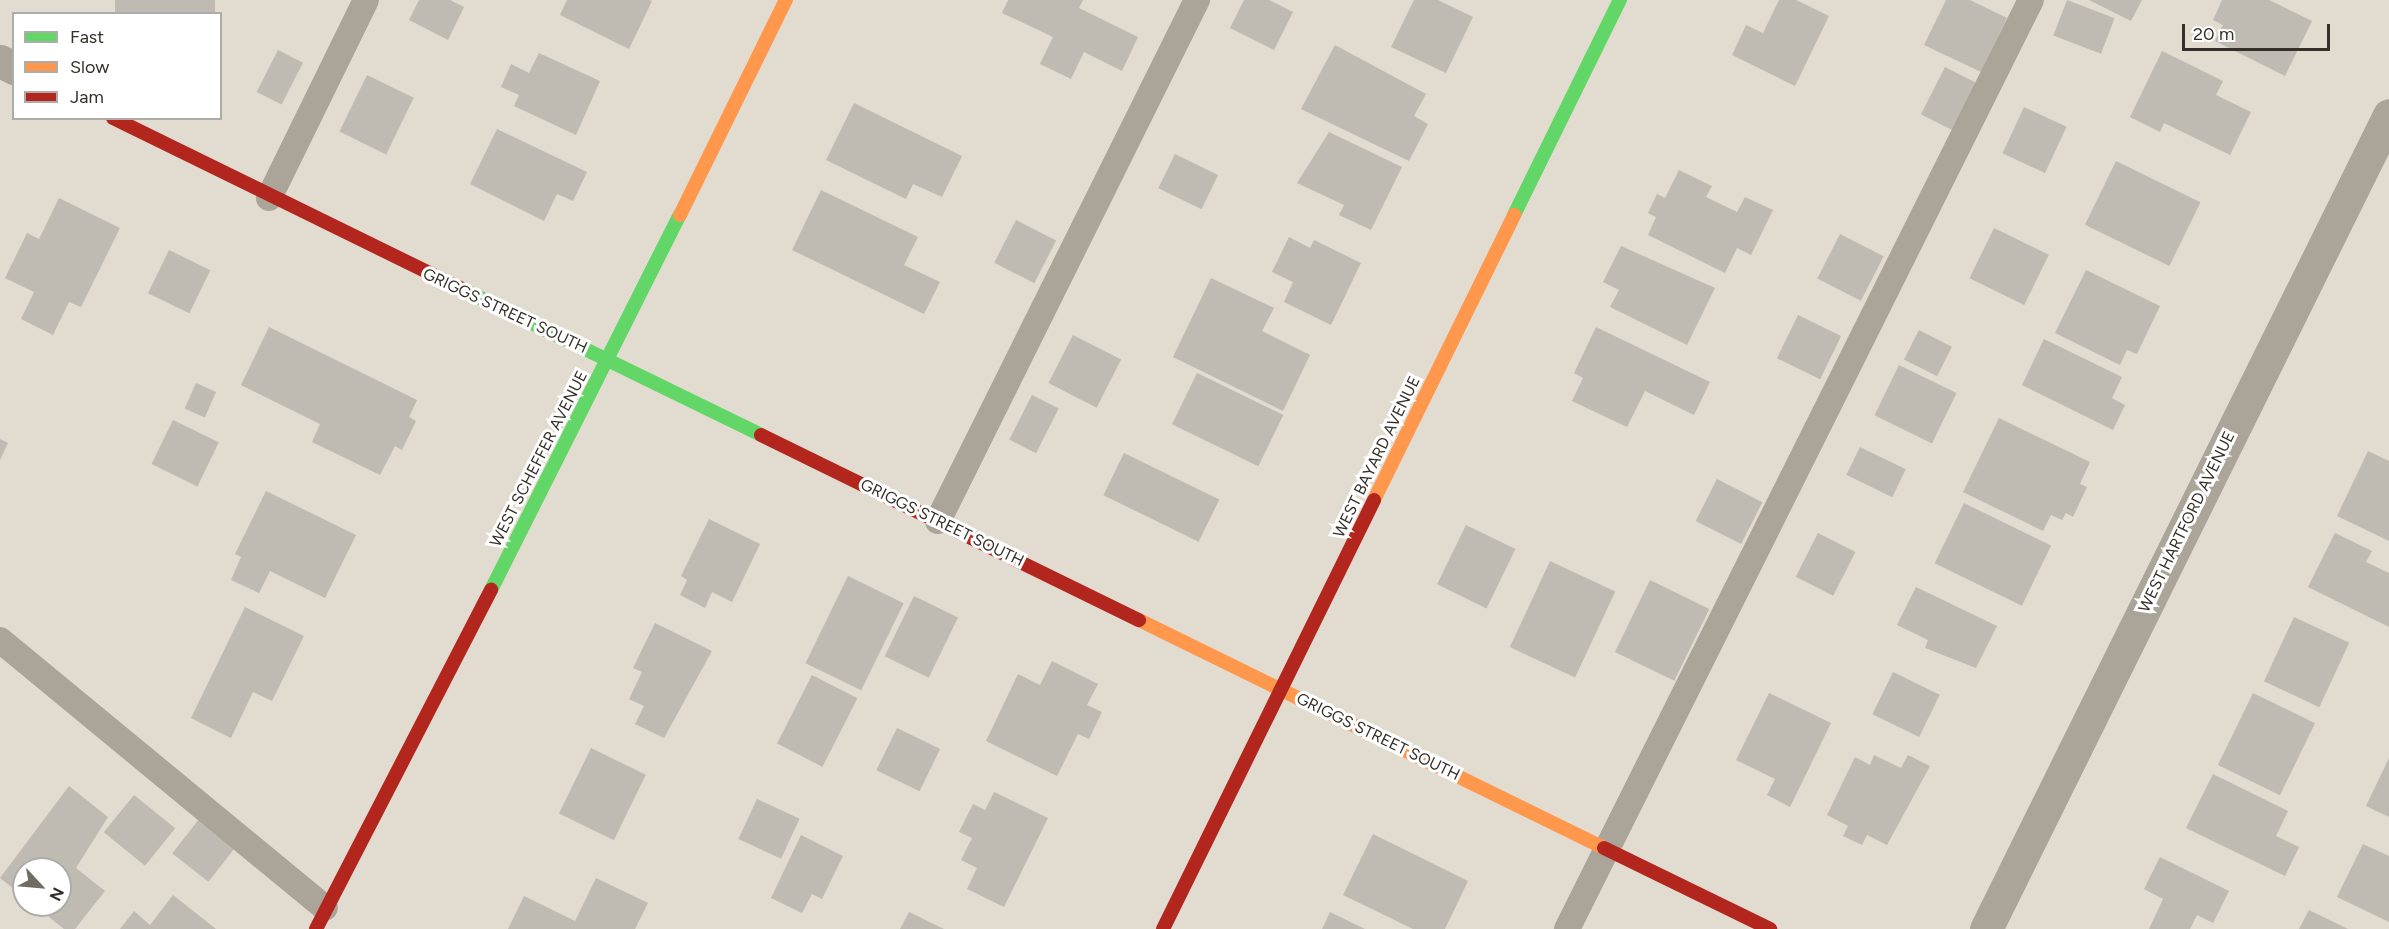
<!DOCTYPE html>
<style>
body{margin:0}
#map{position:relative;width:2389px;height:929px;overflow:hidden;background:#e1dbd0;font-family:Figtree,sans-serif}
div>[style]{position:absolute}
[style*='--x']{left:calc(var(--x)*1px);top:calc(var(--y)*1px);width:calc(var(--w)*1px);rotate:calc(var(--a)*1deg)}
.building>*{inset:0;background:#bfbbb2;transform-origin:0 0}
.lane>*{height:26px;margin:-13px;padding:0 13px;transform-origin:13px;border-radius:13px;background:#aba498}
.street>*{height:33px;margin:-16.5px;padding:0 16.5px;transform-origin:16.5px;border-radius:16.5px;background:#aba498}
.fast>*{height:14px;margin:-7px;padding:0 7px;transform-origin:7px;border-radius:7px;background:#63d668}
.slow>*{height:14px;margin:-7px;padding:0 7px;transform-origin:7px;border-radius:7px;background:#ff974d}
.jam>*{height:14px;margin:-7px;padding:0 7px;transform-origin:7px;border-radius:7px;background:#b3261e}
span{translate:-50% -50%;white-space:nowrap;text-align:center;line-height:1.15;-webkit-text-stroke:6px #fff;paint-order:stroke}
.street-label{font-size:16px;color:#343029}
.legend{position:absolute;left:12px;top:12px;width:210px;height:108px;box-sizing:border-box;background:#fff;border:2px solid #aeaca9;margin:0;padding:8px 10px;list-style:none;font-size:18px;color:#343029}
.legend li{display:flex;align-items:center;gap:12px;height:30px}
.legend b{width:30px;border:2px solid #aeaca9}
.north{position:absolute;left:12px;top:857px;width:60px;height:60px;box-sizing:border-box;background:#fff;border:2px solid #aeaca9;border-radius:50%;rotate:116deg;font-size:16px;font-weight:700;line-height:24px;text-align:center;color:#343029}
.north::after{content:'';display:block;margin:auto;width:21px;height:27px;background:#716c63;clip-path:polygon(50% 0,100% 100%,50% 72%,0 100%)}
.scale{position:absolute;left:2182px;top:24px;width:148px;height:27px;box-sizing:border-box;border:3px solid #343029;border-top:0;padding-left:8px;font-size:18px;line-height:21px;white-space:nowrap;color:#343029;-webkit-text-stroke:4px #fff;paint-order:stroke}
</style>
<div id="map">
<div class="building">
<i style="left:115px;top:0;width:100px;height:16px"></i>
<i style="clip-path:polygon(419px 0,450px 0,464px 7px,448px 40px,409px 20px)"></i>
<i style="clip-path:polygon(567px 0,649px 0,652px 1px,629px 49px,560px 15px)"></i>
<i style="clip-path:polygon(1008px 0,1083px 0,1079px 8px,1138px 37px,1122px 71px,1084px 52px,1071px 79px,1040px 64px,1053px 37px,1002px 13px)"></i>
<i style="clip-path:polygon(1244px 0,1269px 0,1293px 12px,1274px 50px,1230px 28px)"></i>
<i style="clip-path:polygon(1414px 0,1438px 0,1473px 17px,1446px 73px,1391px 47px)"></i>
<i style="clip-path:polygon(1779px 0,1796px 0,1829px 16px,1795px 86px,1732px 55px,1746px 25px,1763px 33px)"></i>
<i style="clip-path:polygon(1946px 0,1970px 0,2007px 18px,1981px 72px,1924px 45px)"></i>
<i style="left:2067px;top:0;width:51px;height:38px;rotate:21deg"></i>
<i style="clip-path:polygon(2089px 0,2142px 0,2131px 21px)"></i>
<i style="clip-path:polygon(2222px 0,2269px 0,2312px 21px,2285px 76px,2215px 41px,2223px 25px,2213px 20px)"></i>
<i style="clip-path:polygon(1335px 45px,1426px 94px,1414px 116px,1428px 124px,1409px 161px,1301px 109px)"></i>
<i style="left:278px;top:50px;width:28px;height:47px;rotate:27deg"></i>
<i style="clip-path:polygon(2162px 51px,2223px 81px,2216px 95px,2251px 112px,2230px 155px,2164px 123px,2160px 132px,2130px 117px)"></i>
<i style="clip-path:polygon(539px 53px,600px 81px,576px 135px,514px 106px,519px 95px,501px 87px,511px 64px,529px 73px)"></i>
<i style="left:1945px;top:67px;width:36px;height:53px;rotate:27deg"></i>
<i style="left:367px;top:75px;width:52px;height:63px;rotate:26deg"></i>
<i style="clip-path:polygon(854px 103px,962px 156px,942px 197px,913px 184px,906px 199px,826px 160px)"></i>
<i style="left:2024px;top:107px;width:47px;height:51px;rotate:25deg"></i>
<i style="clip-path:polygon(497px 129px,587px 172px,573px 201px,557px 194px,544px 221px,470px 184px)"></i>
<i style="clip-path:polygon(1329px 132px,1402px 167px,1371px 230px,1339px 215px,1344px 205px,1297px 183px)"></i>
<i style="left:1175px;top:154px;width:48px;height:38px;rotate:26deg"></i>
<i style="left:2116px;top:161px;width:94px;height:71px;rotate:26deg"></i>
<i style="clip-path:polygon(1679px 170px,1712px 186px,1706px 197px,1737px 212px,1745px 197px,1773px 210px,1751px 255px,1737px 248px,1725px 273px,1648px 235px,1656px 217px,1648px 213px,1657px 194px,1665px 198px)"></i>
<i style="clip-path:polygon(821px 190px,918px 237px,904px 265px,940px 282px,924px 314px,792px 250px)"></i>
<i style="clip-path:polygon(59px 198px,120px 228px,81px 307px,69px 302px,53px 335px,21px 319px,34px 292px,5px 278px,27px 233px,39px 239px)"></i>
<i style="left:1016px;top:220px;width:45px;height:48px;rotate:27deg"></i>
<i style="left:1994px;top:228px;width:61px;height:56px;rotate:26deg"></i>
<i style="left:1840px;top:234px;width:49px;height:50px;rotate:27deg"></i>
<i style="clip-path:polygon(1289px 237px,1310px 248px,1314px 240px,1361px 263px,1331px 325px,1284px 302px,1293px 282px,1272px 272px)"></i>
<i style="clip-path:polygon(1621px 246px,1715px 288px,1687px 345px,1610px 307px,1619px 290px,1603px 282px)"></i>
<i style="left:169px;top:250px;width:46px;height:48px;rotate:26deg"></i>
<i style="clip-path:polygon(2086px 270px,2160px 306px,2137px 354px,2127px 350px,2120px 365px,2055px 333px)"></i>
<i style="clip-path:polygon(1211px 278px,1274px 308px,1262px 331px,1310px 355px,1283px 411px,1173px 357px)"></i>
<i style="left:1798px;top:315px;width:48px;height:48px;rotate:26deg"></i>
<i style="clip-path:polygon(269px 327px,417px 400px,409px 417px,416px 421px,402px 450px,395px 446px,380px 475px,312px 442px,320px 424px,241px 385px)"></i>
<i style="clip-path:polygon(1596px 327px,1710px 382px,1694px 415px,1645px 391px,1627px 427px,1572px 401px,1583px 378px,1574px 373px)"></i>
<i style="left:1919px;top:330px;width:37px;height:33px;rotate:27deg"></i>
<i style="left:1073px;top:335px;width:54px;height:54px;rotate:27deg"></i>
<i style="clip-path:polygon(2044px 339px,2122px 377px,2112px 398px,2125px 405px,2113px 430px,2022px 385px)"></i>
<i style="left:1899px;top:365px;width:64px;height:56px;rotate:26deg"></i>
<i style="left:1197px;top:373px;width:96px;height:57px;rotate:26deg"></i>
<i style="left:196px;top:383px;width:22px;height:28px;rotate:24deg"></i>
<i style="left:1032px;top:395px;width:30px;height:50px;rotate:27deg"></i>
<i style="clip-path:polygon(1999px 418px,2090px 462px,2080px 484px,2087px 487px,2073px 517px,2066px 513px,2062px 520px,2051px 515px,2043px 531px,1963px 492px)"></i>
<i style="left:173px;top:420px;width:51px;height:49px;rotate:26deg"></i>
<i style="clip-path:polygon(0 439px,8px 443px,0 460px)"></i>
<i style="left:1860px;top:447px;width:51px;height:31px;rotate:26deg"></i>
<i style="clip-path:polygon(2368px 451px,2389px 461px,2389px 541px,2337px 516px)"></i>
<i style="left:1124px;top:453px;width:106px;height:47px;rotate:26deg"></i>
<i style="left:1717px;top:479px;width:51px;height:47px;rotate:27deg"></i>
<i style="clip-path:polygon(266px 491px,356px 535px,325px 598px,270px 571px,259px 593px,231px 580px,241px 557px,235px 554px)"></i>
<i style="left:1964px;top:503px;width:97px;height:67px;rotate:26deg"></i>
<i style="clip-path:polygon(709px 519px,760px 544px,732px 602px,712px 592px,705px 608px,680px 595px,687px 580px,681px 576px)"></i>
<i style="left:1466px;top:525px;width:55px;height:66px;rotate:26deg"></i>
<i style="left:1818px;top:533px;width:42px;height:49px;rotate:27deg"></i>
<i style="clip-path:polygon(2335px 533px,2372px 551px,2366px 562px,2389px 573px,2389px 627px,2308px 587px)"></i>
<i style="left:1550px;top:561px;width:72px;height:95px;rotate:25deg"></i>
<i style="left:848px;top:576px;width:62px;height:97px;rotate:26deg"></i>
<i style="left:1650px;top:580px;width:66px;height:80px;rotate:26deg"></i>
<i style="clip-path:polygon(1916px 587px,1997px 626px,1976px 668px,1925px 648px,1928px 640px,1897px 625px)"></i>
<i style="left:914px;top:596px;width:49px;height:67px;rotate:26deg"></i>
<i style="clip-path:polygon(245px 607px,304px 636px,272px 701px,253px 692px,231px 738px,191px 718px)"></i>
<i style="left:2294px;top:617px;width:61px;height:71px;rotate:25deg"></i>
<i style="clip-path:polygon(655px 623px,712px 651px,664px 738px,635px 724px,644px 706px,629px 699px,642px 672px,633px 668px)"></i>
<i style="clip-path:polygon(1052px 661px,1098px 684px,1087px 705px,1102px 712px,1089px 739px,1078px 734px,1057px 776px,986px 741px,1018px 674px,1040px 685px)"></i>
<i style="left:1893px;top:672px;width:52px;height:47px;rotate:26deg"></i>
<i style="left:812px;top:675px;width:51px;height:77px;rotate:27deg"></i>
<i style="clip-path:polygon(1769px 693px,1831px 723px,1790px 807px,1767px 795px,1775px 779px,1736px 760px)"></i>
<i style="left:2253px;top:693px;width:69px;height:80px;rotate:26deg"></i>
<i style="left:897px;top:728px;width:48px;height:47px;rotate:26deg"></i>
<i style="left:591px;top:748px;width:61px;height:73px;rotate:26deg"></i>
<i style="clip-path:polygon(1874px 755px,1901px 768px,1908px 755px,1930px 766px,1887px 845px,1867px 835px,1862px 845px,1843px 836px,1848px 826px,1827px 815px,1855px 757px,1870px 765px)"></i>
<i style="clip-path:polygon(2389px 758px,2389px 817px,2366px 806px)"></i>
<i style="clip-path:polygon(2213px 774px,2288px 811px,2276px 836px,2299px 847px,2285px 876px,2186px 828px)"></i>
<i style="clip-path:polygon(69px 786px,108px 817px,76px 868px,105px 891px,75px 929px,64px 929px,34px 905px,60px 905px,60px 869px,24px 869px,24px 897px,0 878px)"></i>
<i style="clip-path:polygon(994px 792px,1048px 818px,1004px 907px,967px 889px,977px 868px,961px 860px,972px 838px,959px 832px,973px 804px,985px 810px)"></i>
<i style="left:134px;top:795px;width:53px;height:48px;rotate:39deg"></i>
<i style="left:757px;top:799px;width:47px;height:44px;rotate:25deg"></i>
<i style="left:203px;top:814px;width:46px;height:50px;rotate:38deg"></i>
<i style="clip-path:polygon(1373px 834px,1468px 881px,1445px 929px,1413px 929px,1343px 895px)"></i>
<i style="clip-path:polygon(801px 835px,843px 856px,822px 899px,812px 894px,802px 913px,771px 898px)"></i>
<i style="clip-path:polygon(2363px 844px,2389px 856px,2389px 922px,2337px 897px)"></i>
<i style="clip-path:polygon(2160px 857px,2229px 891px,2213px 923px,2197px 915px,2190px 929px,2149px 929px,2163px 899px,2144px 889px)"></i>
<i style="clip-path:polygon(596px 878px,648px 903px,635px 929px,508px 929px,524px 896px,575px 921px)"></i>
<i style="clip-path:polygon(173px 895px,216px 929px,120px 929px,134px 911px,150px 925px)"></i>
<i style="clip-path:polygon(2309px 910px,2348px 929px,2299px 929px)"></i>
<i style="clip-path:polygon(909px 912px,944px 929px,900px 929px)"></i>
<i style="clip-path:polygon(1330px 912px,1365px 929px,1322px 929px)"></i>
</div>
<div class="lane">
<i style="--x:269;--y:198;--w:220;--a:-63.9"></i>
<i style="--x:938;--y:521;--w:582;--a:-63.57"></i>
<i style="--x:0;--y:640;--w:421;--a:39.5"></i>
<i style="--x:1567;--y:929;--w:1038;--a:-63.46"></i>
</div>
<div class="street">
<i style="--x:0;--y:61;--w:16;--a:27"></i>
<i style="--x:1986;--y:929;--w:908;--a:-63.66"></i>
</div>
<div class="fast">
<i style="--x:1514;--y:215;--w:240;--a:-63.8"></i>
<i style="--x:462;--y:289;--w:333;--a:26"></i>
<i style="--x:491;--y:590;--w:420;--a:-63.3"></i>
</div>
<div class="slow">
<i style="--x:680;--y:215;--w:240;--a:-63.8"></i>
<i style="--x:1374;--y:500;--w:318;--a:-63.8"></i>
<i style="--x:1139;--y:620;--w:518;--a:26.12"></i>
</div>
<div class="jam">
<i style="--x:113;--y:118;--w:389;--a:26.1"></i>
<i style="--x:761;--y:435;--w:421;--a:26.1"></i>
<i style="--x:1604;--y:848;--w:185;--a:26"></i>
<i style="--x:316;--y:929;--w:382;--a:-62.7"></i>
<i style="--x:1163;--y:929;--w:478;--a:-63.8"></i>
</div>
<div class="street-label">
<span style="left:505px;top:311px;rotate:25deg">GRIGGS STREET SOUTH</span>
<span style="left:1377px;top:457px;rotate:-64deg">WEST BAYARD AVENUE</span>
<span style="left:539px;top:459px;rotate:-63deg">WEST SCHEFFER AVENUE</span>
<span style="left:2187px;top:522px;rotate:-64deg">WEST HARTFORD AVENUE</span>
<span style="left:942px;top:523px;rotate:26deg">GRIGGS STREET SOUTH</span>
<span style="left:1378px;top:737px;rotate:26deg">GRIGGS STREET SOUTH</span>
</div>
<ul class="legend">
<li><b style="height:8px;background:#63d668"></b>Fast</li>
<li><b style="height:8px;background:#ff974d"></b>Slow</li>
<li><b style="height:8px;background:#b3261e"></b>Jam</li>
</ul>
<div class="north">N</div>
<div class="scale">20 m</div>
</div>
